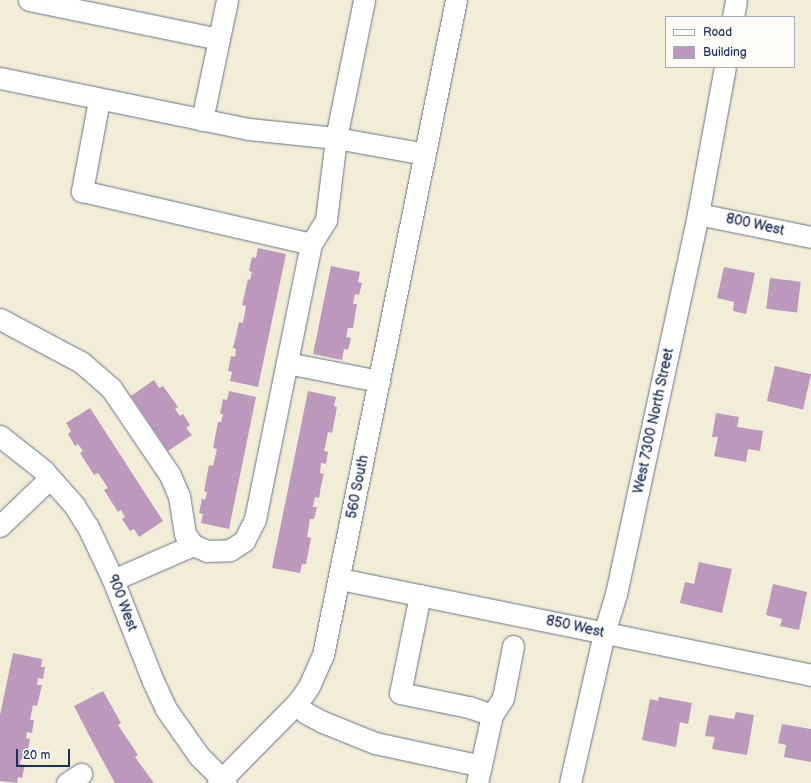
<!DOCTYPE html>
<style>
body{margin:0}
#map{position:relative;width:811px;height:783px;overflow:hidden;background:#f2edd7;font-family:"Balsamiq Sans",sans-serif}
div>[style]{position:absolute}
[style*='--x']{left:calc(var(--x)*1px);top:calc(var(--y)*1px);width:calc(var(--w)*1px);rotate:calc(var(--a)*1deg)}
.building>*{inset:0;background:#bc98bc;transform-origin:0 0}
.roads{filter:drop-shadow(0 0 1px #667288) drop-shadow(0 0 1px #667288)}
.minor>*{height:21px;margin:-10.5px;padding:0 10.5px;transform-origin:10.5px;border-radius:10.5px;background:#fff}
span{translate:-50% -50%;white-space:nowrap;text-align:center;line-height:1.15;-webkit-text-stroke:4px #fdfcf7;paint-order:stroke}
.street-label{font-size:14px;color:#1b2f5e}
.legend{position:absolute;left:665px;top:16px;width:130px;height:52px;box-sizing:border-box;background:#fdfcf7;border:1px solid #a3aaba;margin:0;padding:5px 7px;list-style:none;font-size:12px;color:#1b2f5e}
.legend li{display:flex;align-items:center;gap:8px;height:20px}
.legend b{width:20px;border:1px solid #a3aaba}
.scale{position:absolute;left:16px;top:749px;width:54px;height:18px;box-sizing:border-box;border:2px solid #1b2f5e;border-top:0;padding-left:5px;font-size:12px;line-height:14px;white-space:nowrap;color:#1b2f5e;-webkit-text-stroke:3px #fdfcf7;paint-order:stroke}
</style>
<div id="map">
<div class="building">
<i style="clip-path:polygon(258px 248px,286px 254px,258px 387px,230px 381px,232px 372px,228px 371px,231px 356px,235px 357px,236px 349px,233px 348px,239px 322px,243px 323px,246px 306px,242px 305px,248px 279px,250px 280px,252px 272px,249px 271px,252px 257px,256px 258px)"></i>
<i style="clip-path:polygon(331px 266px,360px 272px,358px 282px,362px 283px,359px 295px,355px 294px,353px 304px,357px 304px,353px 328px,348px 328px,346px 337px,351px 338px,348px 350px,344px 349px,342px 360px,313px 354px)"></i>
<i style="clip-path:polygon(724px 267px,755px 273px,746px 314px,733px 311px,734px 302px,717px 298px)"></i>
<i style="left:770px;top:278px;width:31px;height:31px;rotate:7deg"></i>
<i style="left:775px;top:366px;width:37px;height:36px;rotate:13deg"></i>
<i style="clip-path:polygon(154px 380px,159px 388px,163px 386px,178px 407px,175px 409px,180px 416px,183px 414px,190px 425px,186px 428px,192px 435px,168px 451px,131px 396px)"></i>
<i style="clip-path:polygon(229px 391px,256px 397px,229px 529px,201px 523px,203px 514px,199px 513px,202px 499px,205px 500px,207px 492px,204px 491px,209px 465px,213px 466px,217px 449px,213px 448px,218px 422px,221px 422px,223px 414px,220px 414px,223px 399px,227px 400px)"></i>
<i style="clip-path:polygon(308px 391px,336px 397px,334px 406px,337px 407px,332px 433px,328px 432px,326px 442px,324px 451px,328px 452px,326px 464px,321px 463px,320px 473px,324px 474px,321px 486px,319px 498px,315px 497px,313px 507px,317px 507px,314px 519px,310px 519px,307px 537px,311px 538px,306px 564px,302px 564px,300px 573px,272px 568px)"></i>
<i style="clip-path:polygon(90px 408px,163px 521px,139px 537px,134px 529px,130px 531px,122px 519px,125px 517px,121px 510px,118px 512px,104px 490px,108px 488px,98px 473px,94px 475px,80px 453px,83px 451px,78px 444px,75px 446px,68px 434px,71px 431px,66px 423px)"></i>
<i style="clip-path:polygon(716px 413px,739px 417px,737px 427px,763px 431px,760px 451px,748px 449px,746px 462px,714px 456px,718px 437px,712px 437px)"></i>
<i style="clip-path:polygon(699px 562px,732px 569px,722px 613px,680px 603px,685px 582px,694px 584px)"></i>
<i style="clip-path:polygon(773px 584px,807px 592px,799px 630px,780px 626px,782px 619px,766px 615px)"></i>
<i style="clip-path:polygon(13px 653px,42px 659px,41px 667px,45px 667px,43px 679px,38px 678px,37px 685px,42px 685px,37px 706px,33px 705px,30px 720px,34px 720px,32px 733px,27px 732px,26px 738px,30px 739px,26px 760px,21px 759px,20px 764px,25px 765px,22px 778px,18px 777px,17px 783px,0 781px,0 715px)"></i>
<i style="clip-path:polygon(103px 691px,121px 723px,118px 725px,138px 755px,135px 757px,154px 783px,115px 783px,91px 739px,74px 706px)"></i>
<i style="clip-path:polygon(659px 697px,692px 703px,688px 724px,680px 722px,676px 747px,642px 740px,650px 699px,658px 701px)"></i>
<i style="clip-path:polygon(736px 712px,754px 715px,747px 755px,712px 749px,715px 737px,705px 736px,709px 715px,734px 719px)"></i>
<i style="clip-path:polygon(782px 724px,811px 729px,811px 762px,784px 757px,786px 745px,778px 743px)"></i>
</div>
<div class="roads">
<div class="minor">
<i style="--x:29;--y:0;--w:194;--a:11.6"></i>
<i style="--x:733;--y:17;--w:17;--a:-80"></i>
<i style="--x:0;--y:78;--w:254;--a:11.6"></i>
<i style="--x:249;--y:129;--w:87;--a:5.9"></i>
<i style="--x:336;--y:138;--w:90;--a:10.2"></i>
<i style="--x:99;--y:100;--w:93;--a:100.6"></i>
<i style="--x:82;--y:191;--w:235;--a:13"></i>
<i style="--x:202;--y:120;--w:123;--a:-78.2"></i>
<i style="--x:698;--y:214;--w:115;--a:11.5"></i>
<i style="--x:0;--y:319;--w:92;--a:28"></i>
<i style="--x:81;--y:362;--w:40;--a:41"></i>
<i style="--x:111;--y:388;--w:105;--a:55.9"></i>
<i style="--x:170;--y:475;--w:23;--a:67"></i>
<i style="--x:179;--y:496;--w:38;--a:81"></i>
<i style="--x:185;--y:534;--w:14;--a:54"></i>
<i style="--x:193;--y:545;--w:15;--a:23"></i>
<i style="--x:207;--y:551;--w:23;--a:-2"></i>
<i style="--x:230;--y:550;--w:17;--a:-33"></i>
<i style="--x:244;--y:541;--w:25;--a:-63"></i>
<i style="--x:255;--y:519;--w:281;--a:-78.5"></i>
<i style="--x:311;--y:244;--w:28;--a:-58"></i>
<i style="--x:326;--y:220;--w:83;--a:-83"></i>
<i style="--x:336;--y:138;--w:141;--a:-78.5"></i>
<i style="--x:287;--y:363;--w:94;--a:11.1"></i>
<i style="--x:0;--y:436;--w:55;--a:38.3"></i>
<i style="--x:43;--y:470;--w:47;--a:48.5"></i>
<i style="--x:74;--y:505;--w:26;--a:58"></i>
<i style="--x:88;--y:527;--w:59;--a:64.7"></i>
<i style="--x:113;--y:580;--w:109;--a:68.4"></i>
<i style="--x:153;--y:681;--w:31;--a:65"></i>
<i style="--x:166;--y:709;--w:57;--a:54.9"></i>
<i style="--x:199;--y:756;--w:38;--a:45"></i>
<i style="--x:0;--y:526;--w:69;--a:-43.8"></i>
<i style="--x:340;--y:579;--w:481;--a:11.5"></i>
<i style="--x:113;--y:580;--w:87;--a:-23.6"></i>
<i style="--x:420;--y:595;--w:100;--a:101.5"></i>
<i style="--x:400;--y:693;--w:70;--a:11.5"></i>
<i style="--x:469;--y:707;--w:24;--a:19"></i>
<i style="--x:296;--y:704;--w:13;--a:42"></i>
<i style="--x:306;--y:713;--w:19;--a:28"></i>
<i style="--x:323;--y:722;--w:56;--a:22"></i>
<i style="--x:375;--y:743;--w:108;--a:12.2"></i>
<i style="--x:67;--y:783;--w:17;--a:-33"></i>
<i style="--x:218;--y:783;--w:114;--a:-45.4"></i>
<i style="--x:298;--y:702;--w:19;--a:-55"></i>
<i style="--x:309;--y:686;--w:34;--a:-66"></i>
<i style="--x:323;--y:655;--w:668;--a:-78.52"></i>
<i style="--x:477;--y:783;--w:70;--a:-77.6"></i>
<i style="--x:492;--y:715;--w:20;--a:-57"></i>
<i style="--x:503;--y:698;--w:53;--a:-79.1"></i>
<i style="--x:570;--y:783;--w:154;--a:-77.2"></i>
<i style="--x:604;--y:633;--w:41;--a:-72.9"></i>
<i style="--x:616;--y:594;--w:389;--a:-77.8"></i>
<i style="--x:698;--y:214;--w:149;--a:-79.6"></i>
</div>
</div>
<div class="street-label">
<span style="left:755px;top:225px;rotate:12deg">800 West</span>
<span style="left:654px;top:421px;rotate:-78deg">West 7300 North Street</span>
<span style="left:358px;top:487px;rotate:-79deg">560 South</span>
<span style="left:122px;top:603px;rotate:69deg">900 West</span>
<span style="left:575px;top:627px;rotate:12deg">850 West</span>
</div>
<ul class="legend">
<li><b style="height:5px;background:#fff"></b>Road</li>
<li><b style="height:11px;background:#bc98bc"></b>Building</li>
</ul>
<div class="scale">20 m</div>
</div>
